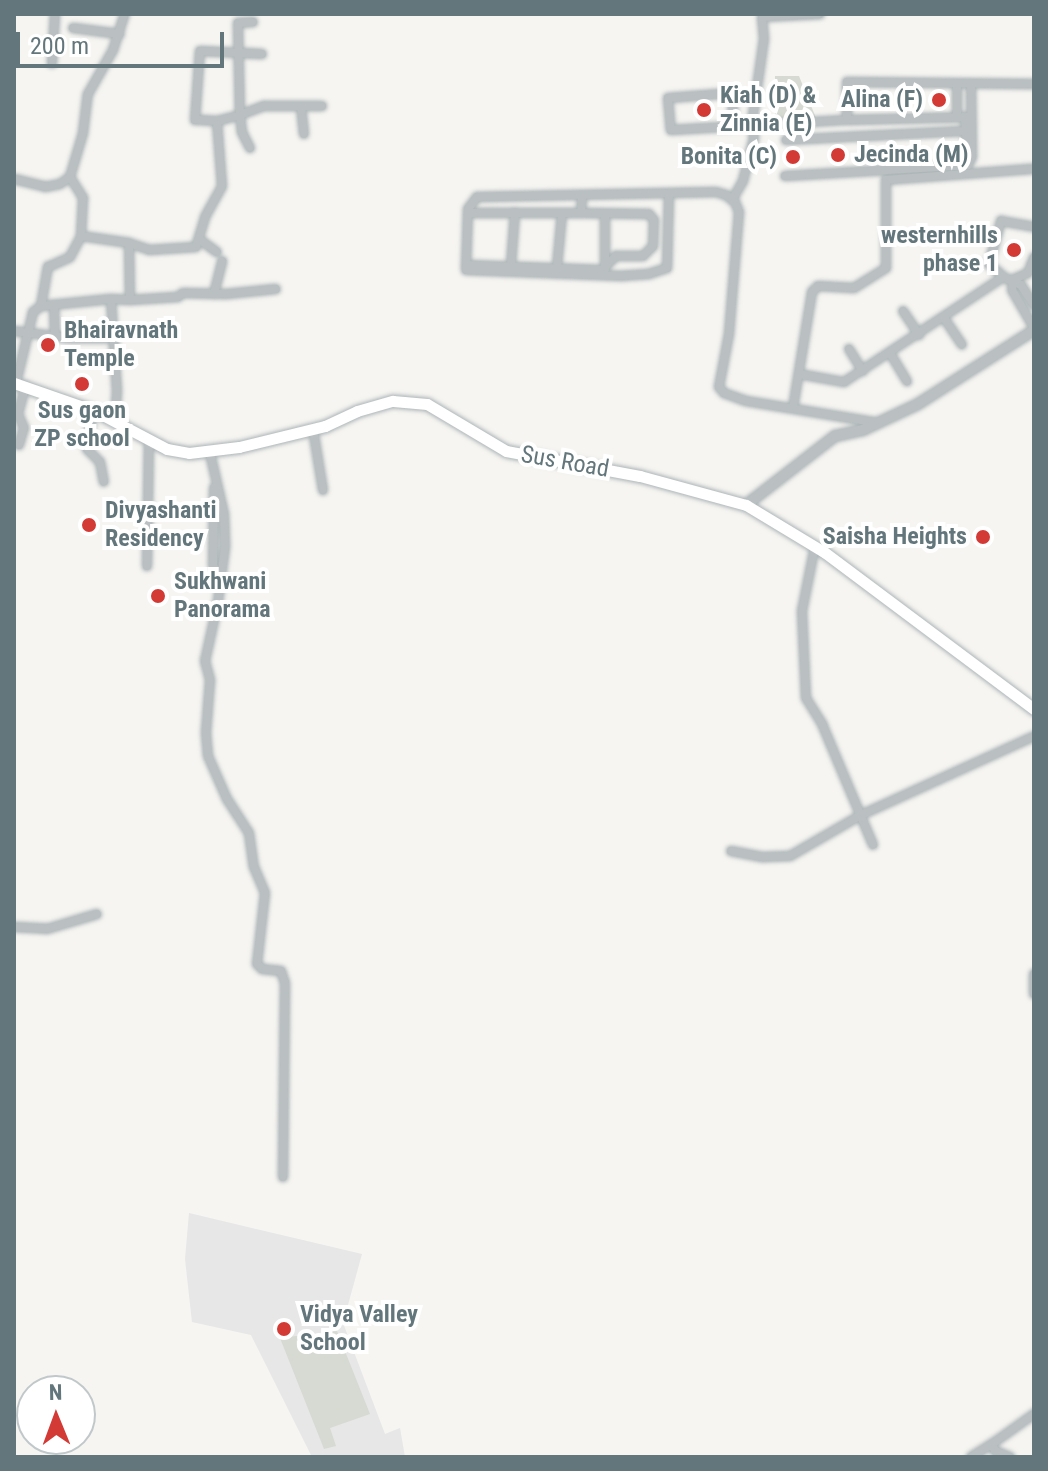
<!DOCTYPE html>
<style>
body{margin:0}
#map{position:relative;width:1048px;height:1471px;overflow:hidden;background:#f6f5f2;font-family:"Roboto Condensed",sans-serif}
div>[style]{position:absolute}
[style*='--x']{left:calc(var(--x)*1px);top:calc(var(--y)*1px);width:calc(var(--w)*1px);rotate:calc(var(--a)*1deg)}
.built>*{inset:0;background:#e6e7e6}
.green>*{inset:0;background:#d6dad2}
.roads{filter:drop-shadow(0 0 2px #adb5b7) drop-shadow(0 0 2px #adb5b7)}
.minor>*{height:8px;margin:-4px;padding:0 4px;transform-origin:4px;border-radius:4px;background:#bac0c2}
.tertiary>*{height:10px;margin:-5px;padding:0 5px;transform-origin:5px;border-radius:5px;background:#bac0c2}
.secondary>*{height:11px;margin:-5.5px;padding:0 5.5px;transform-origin:5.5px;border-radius:5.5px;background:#fff}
.dots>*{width:22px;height:22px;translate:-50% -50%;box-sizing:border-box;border:4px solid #fff;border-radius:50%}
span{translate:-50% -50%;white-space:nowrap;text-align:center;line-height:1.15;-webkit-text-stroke:8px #fff;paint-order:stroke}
.poi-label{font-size:24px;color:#63767b;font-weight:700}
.left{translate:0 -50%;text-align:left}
.right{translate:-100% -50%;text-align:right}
.street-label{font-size:24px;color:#63767b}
.frame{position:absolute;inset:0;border:16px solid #63767b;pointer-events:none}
.north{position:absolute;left:16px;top:1375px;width:80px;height:80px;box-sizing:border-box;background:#fff;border:2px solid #c1c8ca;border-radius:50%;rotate:359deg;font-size:22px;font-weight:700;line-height:32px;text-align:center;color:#63767b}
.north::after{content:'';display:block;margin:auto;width:28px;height:36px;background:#d33a35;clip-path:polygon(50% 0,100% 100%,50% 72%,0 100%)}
.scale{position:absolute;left:16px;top:32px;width:208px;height:36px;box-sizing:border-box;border:4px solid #63767b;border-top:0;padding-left:10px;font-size:24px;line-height:28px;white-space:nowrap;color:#63767b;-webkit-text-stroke:6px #fff;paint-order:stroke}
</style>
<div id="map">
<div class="built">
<i style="clip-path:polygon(189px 1213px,362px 1254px,343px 1323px,385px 1434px,400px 1428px,405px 1457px,312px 1457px,251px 1335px,192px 1322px,185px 1259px)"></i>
</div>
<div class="green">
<i style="clip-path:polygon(775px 76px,799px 76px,816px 118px,775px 118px)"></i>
<i style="clip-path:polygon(337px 1331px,370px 1414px,330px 1428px,336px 1446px,324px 1449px,280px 1338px)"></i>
</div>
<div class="roads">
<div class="minor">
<i style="--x:253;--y:22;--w:15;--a:176"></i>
<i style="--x:238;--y:23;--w:92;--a:88.8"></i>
<i style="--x:240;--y:115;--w:26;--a:-21"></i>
<i style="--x:264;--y:106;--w:58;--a:0"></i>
<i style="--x:73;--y:28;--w:47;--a:7.3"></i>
<i style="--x:52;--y:63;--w:49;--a:-86.5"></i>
<i style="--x:957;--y:84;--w:33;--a:90"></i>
<i style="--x:301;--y:106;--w:28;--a:84"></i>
<i style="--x:965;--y:117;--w:47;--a:86.3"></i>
<i style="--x:971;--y:117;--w:124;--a:178.6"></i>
<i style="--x:847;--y:120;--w:38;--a:-90"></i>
<i style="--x:847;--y:82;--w:187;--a:0.6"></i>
<i style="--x:734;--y:125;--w:32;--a:-94"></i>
<i style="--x:732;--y:93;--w:64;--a:175.5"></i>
<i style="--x:668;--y:98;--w:32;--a:85"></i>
<i style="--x:671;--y:130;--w:176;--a:-3.3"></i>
<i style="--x:786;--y:140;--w:179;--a:-2.9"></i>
<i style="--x:250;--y:148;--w:18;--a:-117"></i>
<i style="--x:242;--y:132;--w:17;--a:-97"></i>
<i style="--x:240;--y:115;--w:24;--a:165"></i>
<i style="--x:217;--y:121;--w:22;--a:-177"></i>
<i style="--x:195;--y:120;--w:69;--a:-85.9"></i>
<i style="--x:200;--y:51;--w:62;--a:2.8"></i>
<i style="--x:968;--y:165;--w:9;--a:-63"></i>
<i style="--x:972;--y:157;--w:73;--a:-90.8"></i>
<i style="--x:785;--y:176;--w:183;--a:-3.4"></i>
<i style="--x:70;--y:177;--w:25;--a:58"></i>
<i style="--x:83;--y:198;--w:38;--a:93"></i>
<i style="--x:81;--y:236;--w:49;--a:8.3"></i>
<i style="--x:129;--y:243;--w:57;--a:89"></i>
<i style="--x:130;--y:300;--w:19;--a:-177"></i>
<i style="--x:111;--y:299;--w:92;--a:86.3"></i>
<i style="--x:117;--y:391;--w:32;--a:94"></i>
<i style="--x:14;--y:179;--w:32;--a:14"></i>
<i style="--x:45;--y:187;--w:15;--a:-11"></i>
<i style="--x:60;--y:184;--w:12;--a:-35"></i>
<i style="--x:70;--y:177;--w:46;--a:-73.5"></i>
<i style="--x:83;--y:133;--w:39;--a:-83"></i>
<i style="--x:88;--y:94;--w:51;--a:-60.4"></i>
<i style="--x:113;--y:50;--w:38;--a:-72"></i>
<i style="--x:669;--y:194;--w:74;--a:91.5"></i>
<i style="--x:667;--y:268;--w:19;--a:162"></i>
<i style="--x:649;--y:274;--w:26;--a:176"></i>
<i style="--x:623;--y:276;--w:157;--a:-177.8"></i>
<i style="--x:466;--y:270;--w:61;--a:-88.1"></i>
<i style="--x:468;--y:209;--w:15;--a:-53"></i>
<i style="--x:477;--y:197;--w:239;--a:-1.2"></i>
<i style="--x:716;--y:192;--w:10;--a:17"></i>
<i style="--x:726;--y:195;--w:11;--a:38"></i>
<i style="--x:735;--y:202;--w:11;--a:68"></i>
<i style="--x:739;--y:212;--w:122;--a:94.7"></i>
<i style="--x:729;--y:334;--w:54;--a:100.7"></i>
<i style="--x:719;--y:387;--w:8;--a:50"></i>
<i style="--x:724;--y:393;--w:23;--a:20"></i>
<i style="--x:746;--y:401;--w:135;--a:9.4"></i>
<i style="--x:732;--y:200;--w:22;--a:-60"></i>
<i style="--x:743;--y:181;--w:44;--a:-75.7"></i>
<i style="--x:754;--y:138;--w:15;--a:-98"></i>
<i style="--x:752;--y:123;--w:85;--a:-81.9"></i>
<i style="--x:764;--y:39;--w:22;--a:-95"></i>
<i style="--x:762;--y:17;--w:58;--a:-3"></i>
<i style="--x:468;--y:213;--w:113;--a:0"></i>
<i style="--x:581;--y:213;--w:16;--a:-86"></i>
<i style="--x:605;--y:214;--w:55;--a:90"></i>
<i style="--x:199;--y:239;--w:22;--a:36"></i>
<i style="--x:129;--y:243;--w:21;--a:19"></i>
<i style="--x:149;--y:250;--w:47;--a:-3.7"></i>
<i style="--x:196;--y:247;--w:31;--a:-73"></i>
<i style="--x:205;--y:217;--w:35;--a:-61"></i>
<i style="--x:222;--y:186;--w:65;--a:-94.4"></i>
<i style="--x:466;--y:265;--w:136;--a:2.1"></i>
<i style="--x:602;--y:270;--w:20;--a:-45"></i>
<i style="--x:616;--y:256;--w:27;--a:0"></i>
<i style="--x:643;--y:256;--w:14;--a:-45"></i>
<i style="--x:653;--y:246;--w:26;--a:-88"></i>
<i style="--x:654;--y:220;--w:8;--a:-130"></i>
<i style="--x:649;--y:214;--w:68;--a:-179.2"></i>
<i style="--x:511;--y:265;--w:53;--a:-85.7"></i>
<i style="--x:557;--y:267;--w:54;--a:-84.7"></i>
<i style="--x:1004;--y:277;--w:20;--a:-139"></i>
<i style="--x:989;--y:264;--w:45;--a:-74.4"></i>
<i style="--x:1001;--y:221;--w:34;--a:10"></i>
<i style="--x:1012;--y:280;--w:17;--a:-24"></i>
<i style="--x:1028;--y:273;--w:17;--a:-69"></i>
<i style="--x:1013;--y:281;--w:9;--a:96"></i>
<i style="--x:1012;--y:290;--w:44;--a:59.9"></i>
<i style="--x:214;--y:294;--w:34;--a:-76"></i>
<i style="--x:130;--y:300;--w:48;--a:-3.6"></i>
<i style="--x:178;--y:297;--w:6;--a:-39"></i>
<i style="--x:183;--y:293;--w:43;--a:1.3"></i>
<i style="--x:226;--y:294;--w:50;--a:-5.7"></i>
<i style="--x:41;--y:306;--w:40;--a:-80"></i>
<i style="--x:48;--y:267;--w:24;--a:-24"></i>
<i style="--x:70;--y:257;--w:24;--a:-62"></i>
<i style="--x:54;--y:306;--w:30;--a:88"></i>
<i style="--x:903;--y:311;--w:29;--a:56"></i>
<i style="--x:944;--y:318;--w:32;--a:56"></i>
<i style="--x:14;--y:331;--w:55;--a:7.3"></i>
<i style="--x:69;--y:338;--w:45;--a:0"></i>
<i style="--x:849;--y:349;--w:26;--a:58"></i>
<i style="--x:890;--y:353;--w:33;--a:59"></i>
<i style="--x:799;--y:374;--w:46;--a:10.1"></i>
<i style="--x:844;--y:382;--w:191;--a:-33.4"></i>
<i style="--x:1003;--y:277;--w:20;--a:24"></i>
<i style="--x:1021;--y:285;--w:24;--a:57"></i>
<i style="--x:16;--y:383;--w:73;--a:-76.5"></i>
<i style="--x:33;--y:312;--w:10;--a:-37"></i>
<i style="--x:41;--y:306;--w:70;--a:-5.7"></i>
<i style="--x:793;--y:408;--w:118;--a:-80.7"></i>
<i style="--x:812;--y:292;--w:8;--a:-45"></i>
<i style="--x:818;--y:286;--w:36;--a:3"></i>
<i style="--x:854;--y:288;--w:38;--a:-32"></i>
<i style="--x:886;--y:268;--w:88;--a:-90"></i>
<i style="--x:886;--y:180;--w:148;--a:-4.3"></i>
<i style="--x:93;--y:410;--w:39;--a:99"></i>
<i style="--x:87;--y:449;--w:18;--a:45"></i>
<i style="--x:100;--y:462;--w:20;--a:79"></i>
<i style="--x:313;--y:429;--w:62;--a:80.7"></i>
<i style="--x:19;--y:445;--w:18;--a:-74"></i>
<i style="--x:24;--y:428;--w:15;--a:-113"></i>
<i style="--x:18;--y:414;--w:30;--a:-75"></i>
<i style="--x:210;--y:453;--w:63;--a:77.1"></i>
<i style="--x:224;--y:514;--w:33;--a:88"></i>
<i style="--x:225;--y:547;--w:55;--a:97.3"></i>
<i style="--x:218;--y:602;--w:60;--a:102.4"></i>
<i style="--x:205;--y:661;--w:20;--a:75"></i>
<i style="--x:210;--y:680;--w:53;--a:94.3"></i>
<i style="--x:206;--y:733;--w:23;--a:85"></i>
<i style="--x:208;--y:756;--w:47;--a:66.2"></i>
<i style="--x:227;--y:799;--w:40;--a:57.1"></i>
<i style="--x:249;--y:833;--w:34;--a:82"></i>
<i style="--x:254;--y:867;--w:28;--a:67"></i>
<i style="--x:265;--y:893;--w:71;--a:96.4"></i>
<i style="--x:257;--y:964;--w:7;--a:45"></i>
<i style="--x:262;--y:969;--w:19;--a:6"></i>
<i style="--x:281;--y:971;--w:13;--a:72"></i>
<i style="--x:285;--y:983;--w:194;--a:90.6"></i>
<i style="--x:214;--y:488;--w:77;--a:90.7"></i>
<i style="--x:213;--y:565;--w:18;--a:63"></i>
<i style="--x:815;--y:546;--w:66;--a:101.3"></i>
<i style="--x:802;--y:611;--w:87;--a:87.4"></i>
<i style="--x:806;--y:698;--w:31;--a:58"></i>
<i style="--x:822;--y:724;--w:131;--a:67.1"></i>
<i style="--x:147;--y:566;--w:126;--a:-89.1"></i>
<i style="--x:731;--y:851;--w:33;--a:11"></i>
<i style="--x:763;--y:857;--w:27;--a:-2"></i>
<i style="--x:790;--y:856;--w:82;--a:-30"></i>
<i style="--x:861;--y:815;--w:190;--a:-24.5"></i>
<i style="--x:14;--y:927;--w:33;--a:3"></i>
<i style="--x:47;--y:929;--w:52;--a:-16.7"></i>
<i style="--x:1034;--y:974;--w:20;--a:90"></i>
<i style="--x:971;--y:1457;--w:25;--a:-32"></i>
<i style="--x:1010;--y:1457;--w:16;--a:-158"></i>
<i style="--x:995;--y:1451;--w:8;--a:-113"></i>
<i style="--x:992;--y:1444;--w:52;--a:-35.5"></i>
</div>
<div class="tertiary">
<i style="--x:746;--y:505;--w:113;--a:-37.8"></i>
<i style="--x:835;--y:436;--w:29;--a:-12"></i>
<i style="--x:863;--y:430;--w:61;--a:-25.3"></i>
<i style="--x:918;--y:404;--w:138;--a:-32.5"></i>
</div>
<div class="secondary">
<i style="--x:14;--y:383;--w:86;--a:19.1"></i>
<i style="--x:95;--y:411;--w:81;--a:27.8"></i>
<i style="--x:167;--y:449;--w:22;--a:10"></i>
<i style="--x:189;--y:453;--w:50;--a:-6.8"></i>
<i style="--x:239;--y:447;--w:89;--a:-13.7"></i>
<i style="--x:325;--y:426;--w:35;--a:-25"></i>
<i style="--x:357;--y:411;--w:37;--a:-16"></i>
<i style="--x:393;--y:401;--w:34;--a:5"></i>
<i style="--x:427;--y:404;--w:92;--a:30.7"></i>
<i style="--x:506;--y:451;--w:136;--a:10.6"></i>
<i style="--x:640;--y:476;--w:110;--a:15.3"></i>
<i style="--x:746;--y:505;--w:91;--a:31.1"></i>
<i style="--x:824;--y:552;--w:262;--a:36.8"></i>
</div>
</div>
<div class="dots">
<i style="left:939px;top:100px;background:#d33a35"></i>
<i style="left:704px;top:110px;background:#d33a35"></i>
<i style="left:838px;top:155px;background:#d33a35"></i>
<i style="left:793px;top:157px;background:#d33a35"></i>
<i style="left:1014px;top:250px;background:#d33a35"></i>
<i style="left:48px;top:345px;background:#d33a35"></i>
<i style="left:82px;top:384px;background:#d33a35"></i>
<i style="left:89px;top:525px;background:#d33a35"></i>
<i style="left:983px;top:537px;background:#d33a35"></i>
<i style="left:158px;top:596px;background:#d33a35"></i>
<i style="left:284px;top:1329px;background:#d33a35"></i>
</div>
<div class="poi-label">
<span class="left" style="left:720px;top:110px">Kiah (D) &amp;<br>Zinnia (E)</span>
<span class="right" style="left:923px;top:100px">Alina (F)</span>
<span class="left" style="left:854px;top:155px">Jecinda (M)</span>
<span class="right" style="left:777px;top:157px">Bonita (C)</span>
<span class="right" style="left:998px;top:250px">westernhills<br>phase 1</span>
<span class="left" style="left:64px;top:345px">Bhairavnath<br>Temple</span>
<span style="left:82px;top:425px">Sus gaon<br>ZP school</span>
<span class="left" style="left:105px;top:525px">Divyashanti<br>Residency</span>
<span class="right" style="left:967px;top:537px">Saisha Heights</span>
<span class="left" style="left:174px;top:596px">Sukhwani<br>Panorama</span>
<span class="left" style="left:300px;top:1329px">Vidya Valley<br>School</span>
</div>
<div class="street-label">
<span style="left:565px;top:462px;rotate:10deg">Sus Road</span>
</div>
<div class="frame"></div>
<div class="north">N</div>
<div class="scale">200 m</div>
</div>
